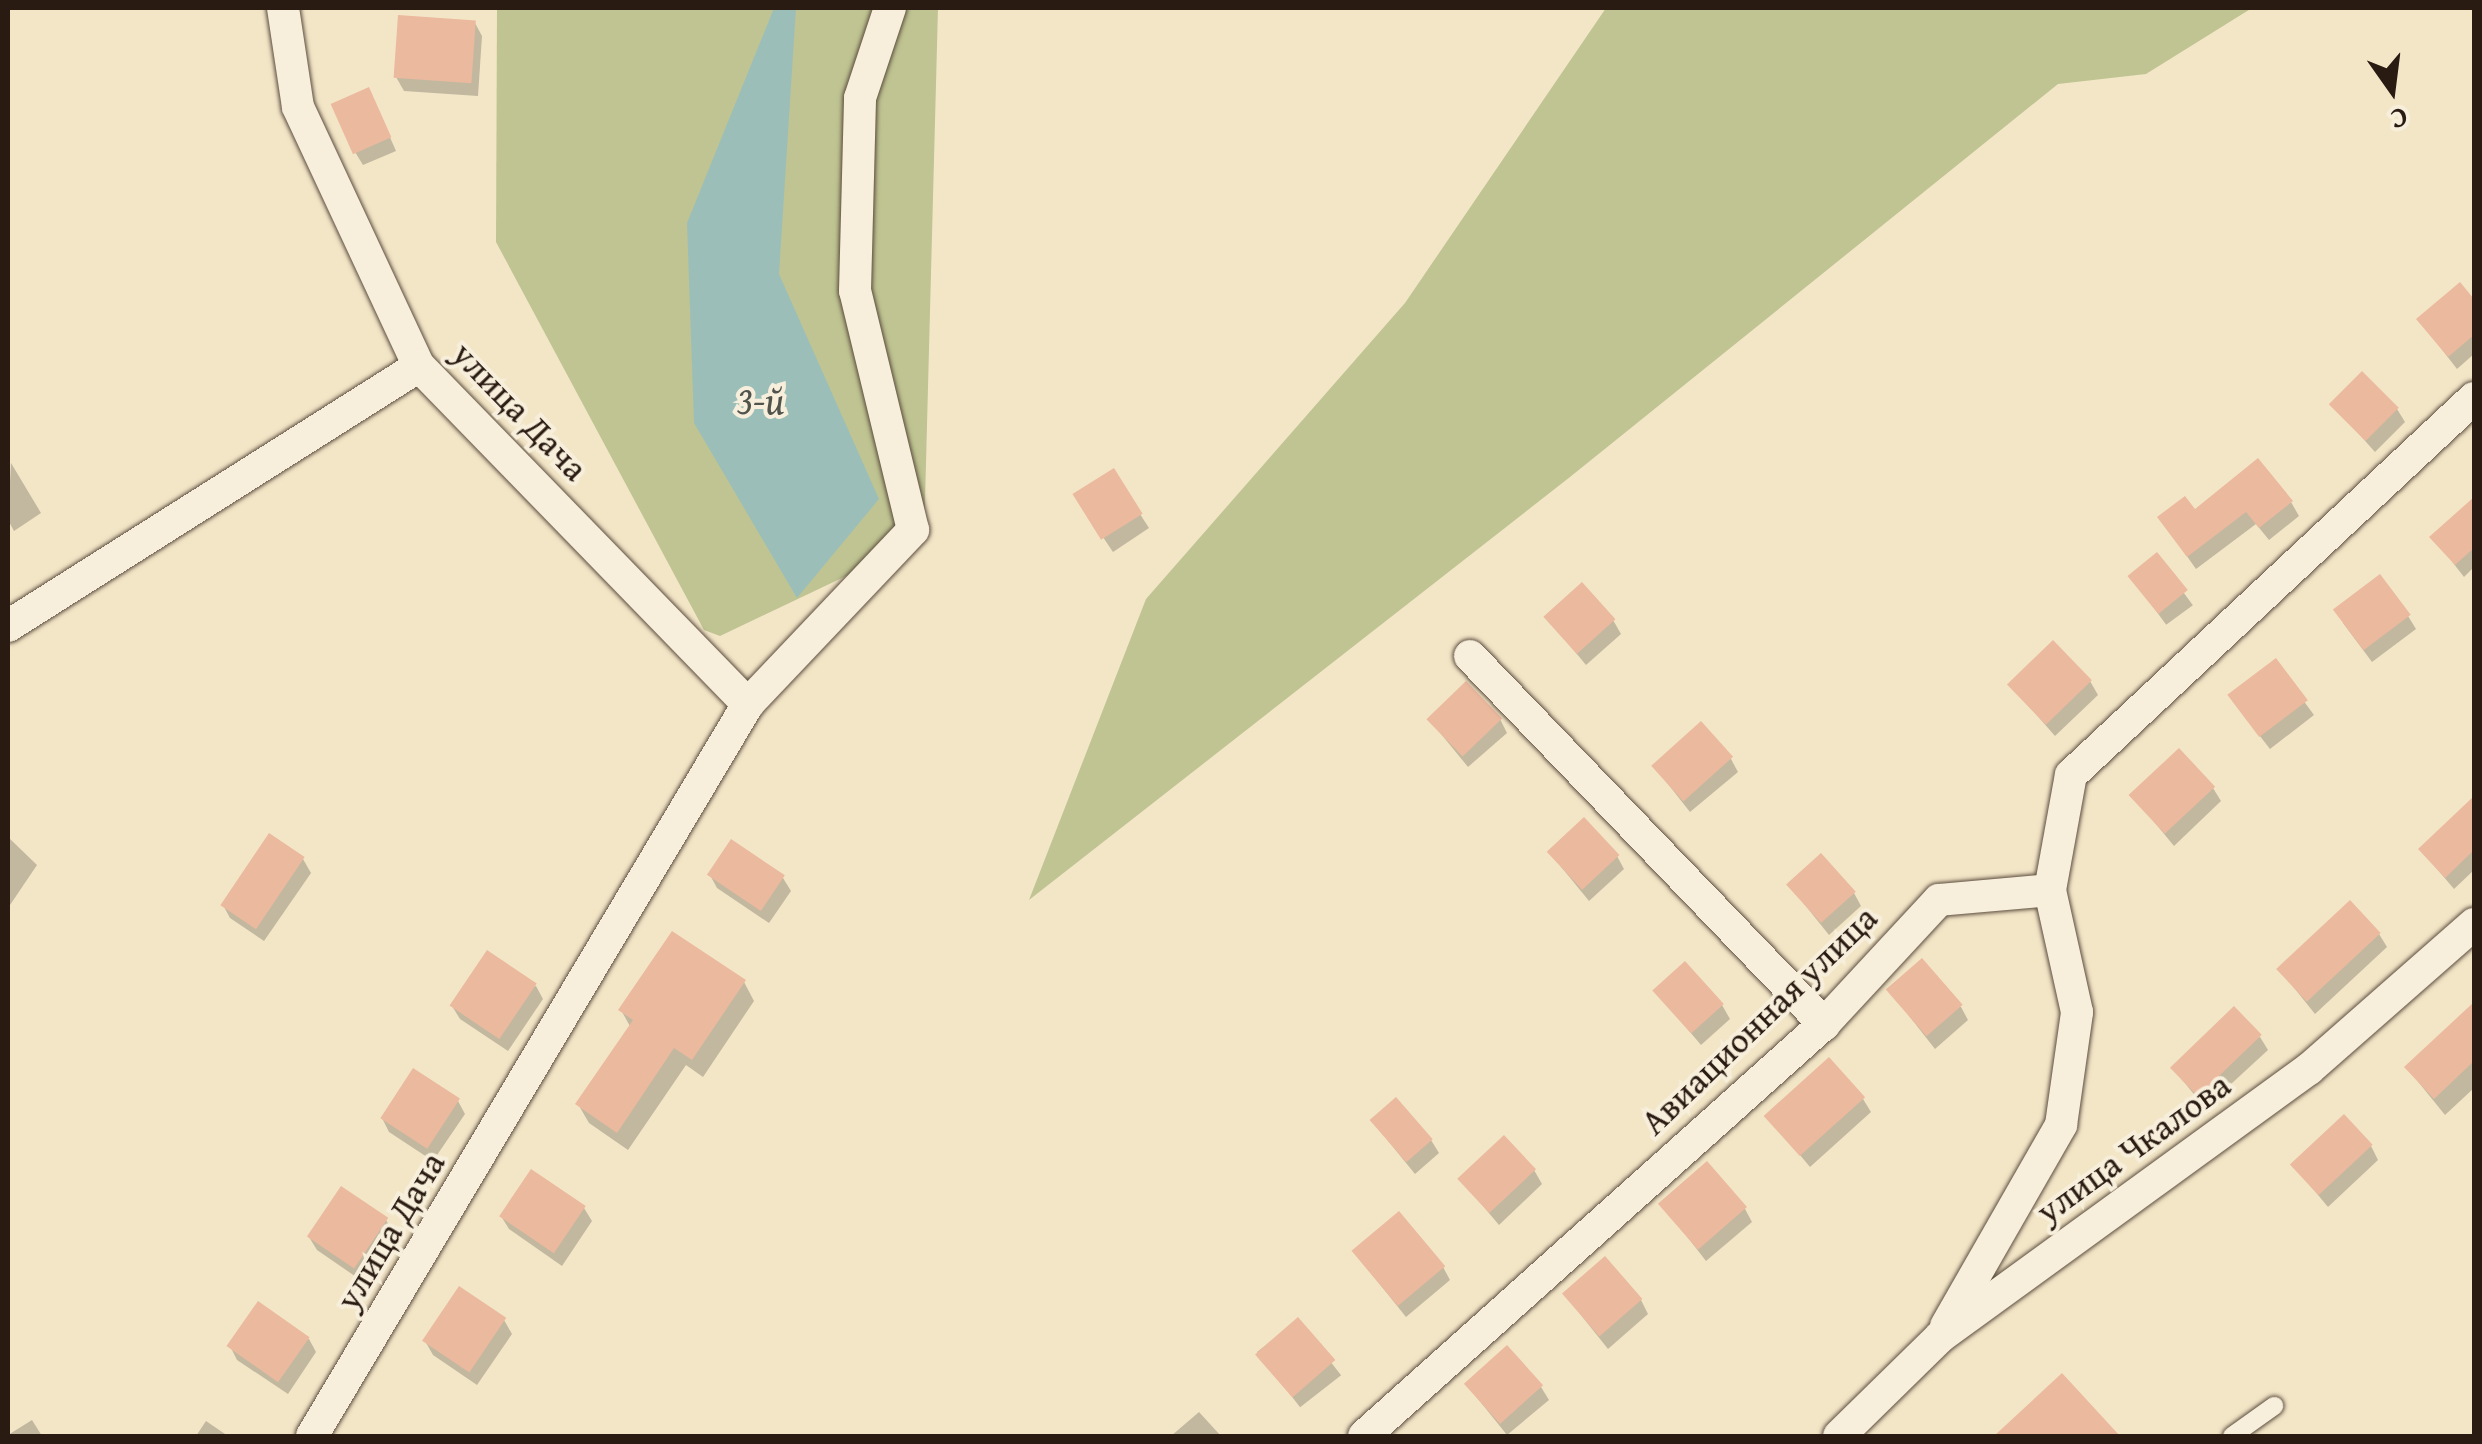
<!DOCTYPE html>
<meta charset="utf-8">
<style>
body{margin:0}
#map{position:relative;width:2482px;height:1444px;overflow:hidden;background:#f3e6c7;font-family:"Gentium Book Plus",serif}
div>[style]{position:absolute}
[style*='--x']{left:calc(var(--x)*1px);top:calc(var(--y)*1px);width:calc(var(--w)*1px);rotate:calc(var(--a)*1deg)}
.green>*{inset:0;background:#bfc492}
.water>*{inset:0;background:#9bbfb8}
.shadow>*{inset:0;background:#0003;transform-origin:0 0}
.building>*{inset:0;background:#ebb99e;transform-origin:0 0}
.roads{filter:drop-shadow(0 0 2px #5c4d3f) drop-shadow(0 0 2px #5c4d3f)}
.lane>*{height:18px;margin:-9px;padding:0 9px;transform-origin:9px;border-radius:9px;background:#f7efdb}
.street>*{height:32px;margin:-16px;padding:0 16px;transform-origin:16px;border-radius:16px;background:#f7efdb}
span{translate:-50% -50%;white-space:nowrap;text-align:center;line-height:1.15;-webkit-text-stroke:8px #f7efdb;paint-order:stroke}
.street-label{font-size:35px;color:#291a12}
.water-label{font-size:38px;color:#51544c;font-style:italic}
.frame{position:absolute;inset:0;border:10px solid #291a12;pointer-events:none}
.north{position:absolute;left:2342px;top:40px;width:100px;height:100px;-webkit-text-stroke:8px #f7efdb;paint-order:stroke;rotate:166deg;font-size:28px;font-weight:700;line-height:40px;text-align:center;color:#291a12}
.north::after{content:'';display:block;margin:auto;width:35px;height:45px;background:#291a12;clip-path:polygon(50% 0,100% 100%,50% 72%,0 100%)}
</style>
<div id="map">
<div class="green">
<i style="clip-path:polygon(497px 8px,938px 8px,924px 539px,720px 636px,704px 630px,496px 242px)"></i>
<i style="clip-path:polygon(1606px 8px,2252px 8px,2146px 74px,2058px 84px,1570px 477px,1029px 900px,1146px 599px,1405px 303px)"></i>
</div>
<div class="water">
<i style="clip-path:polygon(774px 8px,796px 8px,779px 274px,879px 499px,797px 598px,694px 423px,687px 223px)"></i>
</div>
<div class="shadow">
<i style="clip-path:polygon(475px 23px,482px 36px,478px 96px,404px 91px,396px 77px)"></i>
<i style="clip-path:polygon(375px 103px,396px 151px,363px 165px,355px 152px)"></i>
<i style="clip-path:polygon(2460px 285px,2474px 303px,2474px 354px,2457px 369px,2419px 320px)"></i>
<i style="clip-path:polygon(2332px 404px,2397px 409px,2405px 422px,2375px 452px)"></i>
<i style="clip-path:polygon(11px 463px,41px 513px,14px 531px,8px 520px)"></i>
<i style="clip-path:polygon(1113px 472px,1149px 528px,1113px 552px,1084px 509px)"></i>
<i style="clip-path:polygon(2474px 500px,2474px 567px,2464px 577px,2433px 537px)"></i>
<i style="clip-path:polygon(2291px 502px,2299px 516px,2269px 540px,2256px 524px,2196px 569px,2160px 518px)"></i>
<i style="left:2157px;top:556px;width:61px;height:33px;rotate:54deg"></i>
<i style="clip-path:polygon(2408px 616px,2416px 629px,2372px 662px,2343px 623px)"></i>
<i style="clip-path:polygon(1547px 618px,1613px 620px,1621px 634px,1586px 665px)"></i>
<i style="clip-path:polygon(2275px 662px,2314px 715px,2270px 749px,2239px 709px)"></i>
<i style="clip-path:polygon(2090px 681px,2098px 695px,2055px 736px,2011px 686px)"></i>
<i style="clip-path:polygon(1428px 718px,1500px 719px,1507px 733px,1468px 767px)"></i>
<i style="clip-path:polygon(1731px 759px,1738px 772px,1690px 812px,1653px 765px)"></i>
<i style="clip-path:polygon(2213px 788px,2221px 801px,2174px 846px,2132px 795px)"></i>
<i style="clip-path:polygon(2474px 800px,2474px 870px,2454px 889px,2421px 850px)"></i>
<i style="clip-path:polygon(8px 837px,37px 865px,8px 908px)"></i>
<i style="clip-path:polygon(1549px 852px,1617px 856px,1624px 869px,1589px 901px)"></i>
<i style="clip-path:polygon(303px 859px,311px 873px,264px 941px,230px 918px,223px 905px)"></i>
<i style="clip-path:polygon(710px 875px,783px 878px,791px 891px,769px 923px,717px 888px)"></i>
<i style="clip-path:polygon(1789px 885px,1854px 893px,1861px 906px,1829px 935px)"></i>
<i style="clip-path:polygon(2379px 934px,2387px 947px,2315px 1014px,2279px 969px)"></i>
<i style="clip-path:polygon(744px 982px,754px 1001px,703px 1077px,686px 1065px,628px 1150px,589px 1123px,578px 1104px,631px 1028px,621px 1010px)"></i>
<i style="clip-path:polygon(536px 986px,543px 999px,508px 1051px,460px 1019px,452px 1006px)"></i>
<i style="clip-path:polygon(1888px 989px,1961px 1007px,1968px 1020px,1935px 1049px)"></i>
<i style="clip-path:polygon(1656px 992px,1722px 1005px,1730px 1019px,1701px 1045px)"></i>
<i style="clip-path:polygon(2474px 1005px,2474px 1088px,2445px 1115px,2407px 1068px)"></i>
<i style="clip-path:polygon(2260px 1037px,2268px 1050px,2205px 1108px,2172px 1067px)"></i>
<i style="clip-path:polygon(1863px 1099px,1871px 1112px,1810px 1167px,1767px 1116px)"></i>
<i style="clip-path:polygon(458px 1101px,465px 1114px,433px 1161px,389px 1132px,382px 1118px)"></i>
<i style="clip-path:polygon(1372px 1121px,1431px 1140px,1439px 1153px,1415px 1174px)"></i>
<i style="clip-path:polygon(2371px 1146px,2378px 1160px,2328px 1207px,2293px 1165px)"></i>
<i style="clip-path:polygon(1534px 1170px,1542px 1184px,1499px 1225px,1461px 1180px)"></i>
<i style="clip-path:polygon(1661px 1203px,1745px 1209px,1752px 1222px,1706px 1261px)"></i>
<i style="clip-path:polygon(584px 1208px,592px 1221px,562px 1266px,509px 1229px,501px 1216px)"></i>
<i style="clip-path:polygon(386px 1220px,394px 1234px,362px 1281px,317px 1250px,309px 1237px)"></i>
<i style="clip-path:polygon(1354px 1252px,1443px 1267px,1450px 1280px,1406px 1317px)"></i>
<i style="clip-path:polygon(1565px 1295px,1641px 1300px,1648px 1314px,1608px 1349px)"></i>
<i style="clip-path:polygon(504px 1320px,512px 1334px,477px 1385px,433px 1355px,425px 1341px)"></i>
<i style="left:1298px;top:1320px;width:70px;height:52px;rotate:52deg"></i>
<i style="clip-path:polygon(309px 1339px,316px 1352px,288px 1394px,237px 1360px,230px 1346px)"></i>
<i style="clip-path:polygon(2062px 1377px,2114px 1436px,1997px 1436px)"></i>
<i style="clip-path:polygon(1466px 1384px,1541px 1387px,1549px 1400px,1507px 1435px)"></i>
<i style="clip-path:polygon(1199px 1412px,1221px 1436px,1171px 1436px)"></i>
<i style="clip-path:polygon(32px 1420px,42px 1436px,8px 1436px,8px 1435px)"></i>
<i style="clip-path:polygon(206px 1421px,228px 1436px,196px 1436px)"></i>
</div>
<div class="building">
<i style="left:398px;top:15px;width:78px;height:63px;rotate:4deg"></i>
<i style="left:369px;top:87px;width:55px;height:42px;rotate:66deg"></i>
<i style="clip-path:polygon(2460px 282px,2474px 299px,2474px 335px,2448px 357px,2416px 319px)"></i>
<i style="left:2362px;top:371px;width:52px;height:47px;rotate:45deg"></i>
<i style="clip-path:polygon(2258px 458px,2293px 501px,2259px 528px,2246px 512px,2187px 557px,2157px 517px,2185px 496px,2195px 509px)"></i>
<i style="left:1114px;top:468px;width:54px;height:49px;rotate:58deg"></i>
<i style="clip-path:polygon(2474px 497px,2474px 548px,2455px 565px,2429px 537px)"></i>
<i style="left:2157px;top:552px;width:49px;height:38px;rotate:51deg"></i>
<i style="left:2380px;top:574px;width:51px;height:59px;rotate:53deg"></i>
<i style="left:1582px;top:582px;width:50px;height:52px;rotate:48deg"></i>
<i style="left:2053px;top:640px;width:56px;height:64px;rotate:46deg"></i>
<i style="left:2276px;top:658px;width:53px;height:61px;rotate:53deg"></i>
<i style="left:1466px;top:681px;width:52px;height:55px;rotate:46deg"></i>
<i style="left:1701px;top:721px;width:48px;height:67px;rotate:48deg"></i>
<i style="left:2179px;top:748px;width:53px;height:69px;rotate:47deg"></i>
<i style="clip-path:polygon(2474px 796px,2474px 850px,2445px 878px,2418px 849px)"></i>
<i style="left:1584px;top:817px;width:52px;height:51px;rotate:47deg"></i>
<i style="left:269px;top:833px;width:43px;height:87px;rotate:34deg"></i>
<i style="left:731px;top:839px;width:65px;height:43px;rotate:34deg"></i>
<i style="left:1821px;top:853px;width:52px;height:47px;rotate:48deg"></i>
<i style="left:2350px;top:900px;width:45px;height:101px;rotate:47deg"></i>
<i style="clip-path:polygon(672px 931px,746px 980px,692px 1060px,674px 1048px,617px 1133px,575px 1104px,633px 1020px,618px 1010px)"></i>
<i style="left:487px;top:950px;width:60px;height:67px;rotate:34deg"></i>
<i style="left:1922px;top:958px;width:62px;height:48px;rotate:49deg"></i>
<i style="left:1685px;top:961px;width:58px;height:44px;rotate:48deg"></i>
<i style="clip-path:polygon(2474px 1002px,2474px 1061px,2434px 1099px,2404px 1067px)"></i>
<i style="left:2234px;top:1006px;width:40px;height:89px;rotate:46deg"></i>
<i style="left:1829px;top:1057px;width:54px;height:88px;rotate:48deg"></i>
<i style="left:413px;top:1068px;width:56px;height:60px;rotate:33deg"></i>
<i style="left:1396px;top:1097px;width:56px;height:35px;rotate:49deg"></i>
<i style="left:2344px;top:1114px;width:42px;height:74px;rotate:47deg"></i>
<i style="left:1504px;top:1135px;width:47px;height:64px;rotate:47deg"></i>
<i style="left:1707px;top:1161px;width:61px;height:65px;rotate:49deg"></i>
<i style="left:531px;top:1169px;width:66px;height:57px;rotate:34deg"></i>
<i style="left:341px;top:1186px;width:57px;height:61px;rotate:34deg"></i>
<i style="left:1399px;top:1211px;width:72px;height:62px;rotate:50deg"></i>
<i style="left:1605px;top:1256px;width:57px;height:57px;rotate:49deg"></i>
<i style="left:459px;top:1286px;width:57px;height:66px;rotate:34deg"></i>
<i style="left:258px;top:1301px;width:63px;height:55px;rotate:35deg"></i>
<i style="left:1298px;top:1317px;width:57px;height:57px;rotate:49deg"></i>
<i style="left:1507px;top:1345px;width:54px;height:58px;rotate:48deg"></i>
<i style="clip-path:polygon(2062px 1373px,2120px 1436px,1994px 1436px)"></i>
</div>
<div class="roads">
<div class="lane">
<i style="--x:2232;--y:1436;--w:52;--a:-35.5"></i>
</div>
<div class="street">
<i style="--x:283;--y:8;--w:100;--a:81.4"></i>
<i style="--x:298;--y:107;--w:286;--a:65"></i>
<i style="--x:419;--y:366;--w:472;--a:45.8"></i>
<i style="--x:8;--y:626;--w:486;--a:-32.3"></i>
<i style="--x:1470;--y:656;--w:511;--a:46.11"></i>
<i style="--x:1946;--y:1326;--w:232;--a:-60.2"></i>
<i style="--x:2061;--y:1125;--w:114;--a:-81.9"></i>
<i style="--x:2077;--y:1012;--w:125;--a:-102.5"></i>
<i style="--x:312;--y:1436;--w:852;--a:-59.22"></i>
<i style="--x:748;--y:704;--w:240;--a:-46.5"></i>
<i style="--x:913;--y:530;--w:246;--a:-103.6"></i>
<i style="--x:855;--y:291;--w:193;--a:-88.5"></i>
<i style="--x:860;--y:98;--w:95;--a:-71.6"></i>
<i style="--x:1364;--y:1436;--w:618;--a:-41.85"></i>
<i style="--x:1824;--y:1024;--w:169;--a:-47.2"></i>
<i style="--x:1939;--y:900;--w:111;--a:-5.1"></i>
<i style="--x:2050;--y:890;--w:117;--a:-79.7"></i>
<i style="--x:2071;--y:775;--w:552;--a:-43.09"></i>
<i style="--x:1839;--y:1436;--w:141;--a:-44.4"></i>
<i style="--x:1940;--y:1337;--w:456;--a:-36"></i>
<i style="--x:2309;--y:1069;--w:220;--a:-41.3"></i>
</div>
</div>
<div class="street-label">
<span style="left:520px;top:411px;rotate:46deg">улица Дача</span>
<span style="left:1759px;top:1020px;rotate:-44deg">Авиационная улица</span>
<span style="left:2133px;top:1148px;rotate:-36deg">улица Чкалова</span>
<span style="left:390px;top:1231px;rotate:-59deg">улица Дача</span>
</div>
<div class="water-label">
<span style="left:761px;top:401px">3-й</span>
</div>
<div class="frame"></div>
<div class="north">С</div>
</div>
